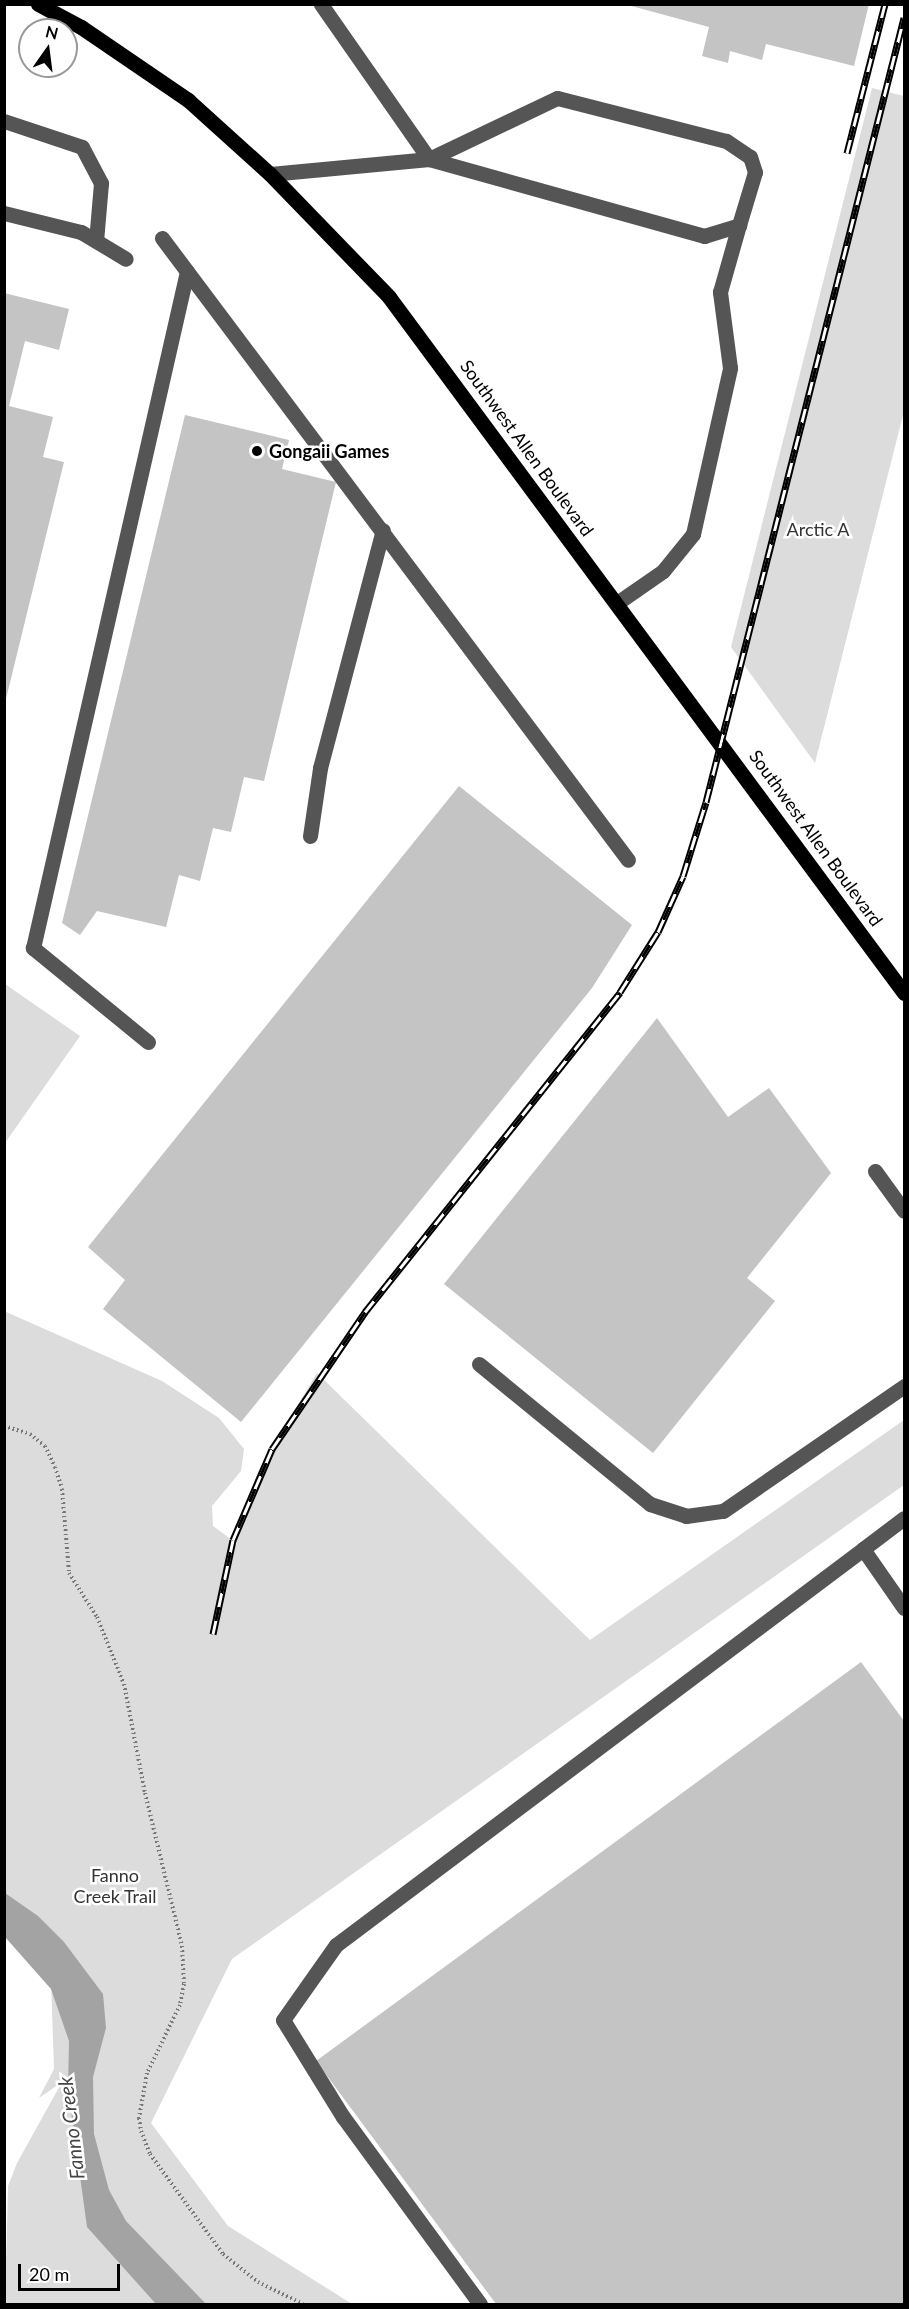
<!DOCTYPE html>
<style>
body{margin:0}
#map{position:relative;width:909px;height:2309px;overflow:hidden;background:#fff;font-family:Lato,sans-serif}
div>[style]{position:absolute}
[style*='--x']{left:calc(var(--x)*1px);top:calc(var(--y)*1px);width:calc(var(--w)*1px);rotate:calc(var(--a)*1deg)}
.green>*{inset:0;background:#dcdcdc}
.water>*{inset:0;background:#a3a3a3}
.building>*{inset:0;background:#c4c4c4}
.path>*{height:4px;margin-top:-2px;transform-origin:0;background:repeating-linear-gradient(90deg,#777 0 1.5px,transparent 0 4.5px)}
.minor>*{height:15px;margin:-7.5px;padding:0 7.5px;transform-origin:7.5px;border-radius:7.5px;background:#555}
.major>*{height:15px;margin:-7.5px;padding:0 7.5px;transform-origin:7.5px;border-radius:7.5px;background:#000}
.rail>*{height:7px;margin-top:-3.5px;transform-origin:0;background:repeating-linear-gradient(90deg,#fff 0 14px,#000 0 28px);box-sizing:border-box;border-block:2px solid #000}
.dots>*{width:16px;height:16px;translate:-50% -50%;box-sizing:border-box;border:3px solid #fff;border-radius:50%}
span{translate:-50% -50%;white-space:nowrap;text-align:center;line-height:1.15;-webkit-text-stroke:5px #fff;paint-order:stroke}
.street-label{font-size:18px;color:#000}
.poi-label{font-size:18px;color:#000;font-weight:700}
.left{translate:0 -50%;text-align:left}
.park-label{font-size:18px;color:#333}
.water-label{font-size:20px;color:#444;font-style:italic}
.frame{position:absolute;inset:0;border:6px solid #000;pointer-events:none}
.north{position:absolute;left:18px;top:18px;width:60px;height:60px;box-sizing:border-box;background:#fff;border:2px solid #999;border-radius:50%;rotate:14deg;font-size:16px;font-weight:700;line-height:24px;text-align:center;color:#000}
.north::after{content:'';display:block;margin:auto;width:21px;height:27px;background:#000;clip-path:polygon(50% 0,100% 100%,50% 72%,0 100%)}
.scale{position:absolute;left:18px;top:2264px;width:102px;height:27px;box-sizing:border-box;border:3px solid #000;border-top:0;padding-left:8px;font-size:18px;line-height:21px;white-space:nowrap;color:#000;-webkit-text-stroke:4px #fff;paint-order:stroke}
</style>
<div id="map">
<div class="green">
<i style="clip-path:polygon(872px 88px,904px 96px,904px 411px,815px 763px,731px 647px)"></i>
<i style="clip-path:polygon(5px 984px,80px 1036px,5px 1143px)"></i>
<i style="clip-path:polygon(4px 1311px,162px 1381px,219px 1418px,244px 1449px,241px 1471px,212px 1506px,213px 1526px,232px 1540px,263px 1463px,317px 1373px,590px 1640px,904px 1420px,904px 1485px,232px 1959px,151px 2123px,228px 2226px,352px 2304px,5px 2304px,8px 2186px,17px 2163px,62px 2082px,39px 2098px,54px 2069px,51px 1979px,5px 1934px)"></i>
</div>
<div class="water">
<i style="clip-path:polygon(5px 1893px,38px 1916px,64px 1942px,103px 1994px,106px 2028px,93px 2077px,94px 2134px,109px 2190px,126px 2221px,206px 2304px,156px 2304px,87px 2227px,68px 2089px,69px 2041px,51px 1989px,5px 1937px)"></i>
</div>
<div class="building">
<i style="clip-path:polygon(624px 4px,869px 4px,854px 66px,766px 44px,762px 60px,730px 51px,728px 63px,702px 56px,709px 27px)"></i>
<i style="clip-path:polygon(4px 293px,69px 309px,59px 350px,25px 341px,9px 406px,53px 417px,43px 457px,64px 462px,5px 703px)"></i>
<i style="clip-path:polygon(185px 415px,289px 440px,282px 469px,336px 482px,264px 781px,244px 777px,231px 832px,213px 828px,200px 881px,179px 875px,166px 927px,97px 911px,80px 935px,62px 923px)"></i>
<i style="clip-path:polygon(459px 786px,632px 925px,592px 988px,241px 1422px,103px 1309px,125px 1280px,88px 1247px)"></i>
<i style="clip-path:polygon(657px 1018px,728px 1117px,769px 1088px,831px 1173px,747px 1278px,775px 1301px,653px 1453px,444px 1284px)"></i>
<i style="clip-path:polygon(861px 1662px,904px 1721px,904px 2304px,496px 2304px,316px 2061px)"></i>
</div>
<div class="path">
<i style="--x:4;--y:1426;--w:27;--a:17"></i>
<i style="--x:30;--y:1434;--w:19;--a:39"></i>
<i style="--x:45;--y:1446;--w:23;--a:65"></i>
<i style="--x:55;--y:1467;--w:23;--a:72"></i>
<i style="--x:62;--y:1489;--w:84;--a:85.2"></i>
<i style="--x:69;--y:1573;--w:52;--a:57.5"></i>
<i style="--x:97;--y:1617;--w:72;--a:68.1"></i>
<i style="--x:124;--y:1684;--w:111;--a:79.1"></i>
<i style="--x:145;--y:1793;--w:157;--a:76.4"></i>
<i style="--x:182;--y:1946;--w:38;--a:87"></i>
<i style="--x:184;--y:1984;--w:21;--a:101"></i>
<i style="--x:180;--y:2005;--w:76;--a:115.9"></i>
<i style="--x:147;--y:2073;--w:46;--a:100.1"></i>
<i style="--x:139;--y:2118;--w:13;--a:81"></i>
<i style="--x:141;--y:2131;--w:25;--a:69"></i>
<i style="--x:150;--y:2154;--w:124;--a:53.9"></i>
<i style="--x:223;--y:2254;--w:45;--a:38.7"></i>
<i style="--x:258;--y:2282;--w:50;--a:26.1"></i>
</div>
<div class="minor">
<i style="--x:4;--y:121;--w:82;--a:18.4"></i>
<i style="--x:82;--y:147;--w:41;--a:62.2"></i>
<i style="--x:101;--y:183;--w:58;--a:94.9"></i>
<i style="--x:270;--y:174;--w:160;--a:-5.4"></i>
<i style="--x:429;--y:159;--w:286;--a:15.6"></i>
<i style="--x:704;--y:236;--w:37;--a:-17"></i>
<i style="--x:739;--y:225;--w:55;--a:-73.2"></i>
<i style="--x:755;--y:172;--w:16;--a:-108"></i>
<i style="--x:750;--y:157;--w:29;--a:-146"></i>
<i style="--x:726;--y:141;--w:174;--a:-165.7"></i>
<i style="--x:557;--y:98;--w:142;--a:154.5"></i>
<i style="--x:429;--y:159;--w:189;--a:-124.9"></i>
<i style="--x:4;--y:213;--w:79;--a:13.9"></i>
<i style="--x:81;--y:232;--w:52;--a:31"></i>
<i style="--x:162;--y:238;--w:777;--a:53.16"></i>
<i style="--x:617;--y:603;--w:56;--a:-34.8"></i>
<i style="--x:663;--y:571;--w:48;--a:-51"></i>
<i style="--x:693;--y:534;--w:170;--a:-77.4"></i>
<i style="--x:730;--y:368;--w:77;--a:-97.5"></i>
<i style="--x:720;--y:292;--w:70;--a:-74.2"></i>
<i style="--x:310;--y:836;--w:69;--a:-81.6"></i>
<i style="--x:320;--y:768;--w:246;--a:-75.2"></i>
<i style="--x:148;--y:1042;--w:149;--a:-140.7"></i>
<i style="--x:33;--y:948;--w:694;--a:-77.18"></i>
<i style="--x:875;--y:1171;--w:49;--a:54.1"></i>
<i style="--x:479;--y:1364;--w:221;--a:39.3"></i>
<i style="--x:650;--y:1504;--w:38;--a:18"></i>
<i style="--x:686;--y:1516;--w:37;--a:-8"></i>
<i style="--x:723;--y:1511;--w:220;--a:-34.6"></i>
<i style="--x:904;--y:1518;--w:51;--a:142.9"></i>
<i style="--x:863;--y:1549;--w:72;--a:55.2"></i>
<i style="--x:480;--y:2304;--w:232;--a:-126.2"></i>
<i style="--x:343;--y:2117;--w:114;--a:-121.7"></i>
<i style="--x:283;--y:2020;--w:92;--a:-54.8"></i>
<i style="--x:336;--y:1945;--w:659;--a:-36.92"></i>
</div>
<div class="major">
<i style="--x:38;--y:4;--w:49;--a:28.1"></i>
<i style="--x:81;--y:27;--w:130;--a:34.3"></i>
<i style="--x:188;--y:100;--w:110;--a:42.1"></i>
<i style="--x:270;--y:174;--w:171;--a:45.9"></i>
<i style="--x:389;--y:297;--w:866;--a:53.5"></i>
</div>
<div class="rail">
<i style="--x:847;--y:153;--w:154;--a:-75.7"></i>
<i style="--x:213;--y:1634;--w:96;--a:-78"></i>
<i style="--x:233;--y:1540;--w:99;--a:-66.8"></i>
<i style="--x:272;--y:1449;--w:166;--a:-55.8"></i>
<i style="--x:365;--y:1312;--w:409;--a:-51.4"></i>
<i style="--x:620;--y:992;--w:71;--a:-57.7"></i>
<i style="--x:658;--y:932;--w:61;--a:-65.9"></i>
<i style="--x:683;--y:876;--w:77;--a:-72.7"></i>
<i style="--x:706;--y:802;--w:809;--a:-75.83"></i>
</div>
<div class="dots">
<i style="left:257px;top:451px;background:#000"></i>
</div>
<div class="street-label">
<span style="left:527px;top:448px;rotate:54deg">Southwest Allen Boulevard</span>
<span style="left:816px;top:838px;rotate:54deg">Southwest Allen Boulevard</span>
</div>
<div class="poi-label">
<span class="left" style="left:269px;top:451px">Gongaii Games</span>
</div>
<div class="park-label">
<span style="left:818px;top:529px">Arctic A</span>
<span style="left:115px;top:1886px">Fanno<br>Creek Trail</span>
</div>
<div class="water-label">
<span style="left:71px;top:2128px;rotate:-97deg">Fanno Creek</span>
</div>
<div class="frame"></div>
<div class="north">N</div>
<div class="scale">20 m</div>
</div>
